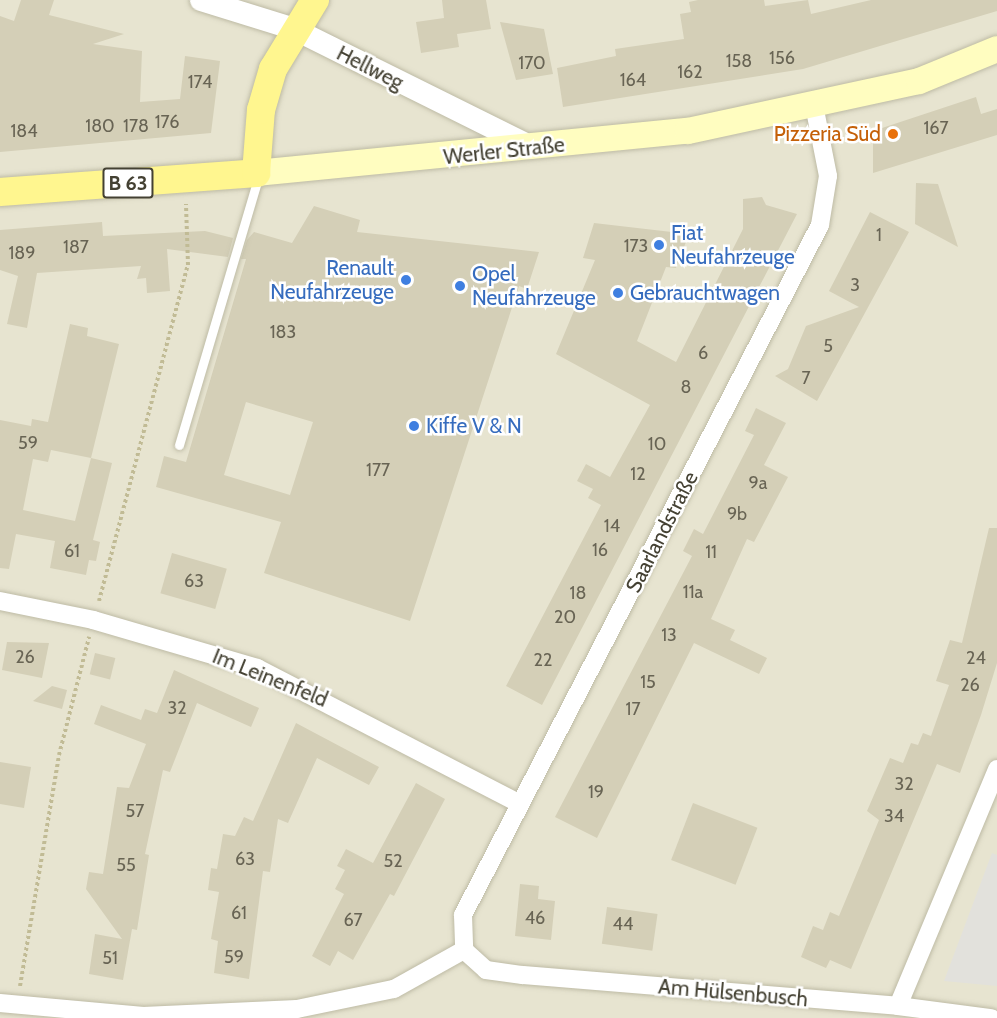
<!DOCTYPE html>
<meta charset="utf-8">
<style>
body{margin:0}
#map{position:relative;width:997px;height:1018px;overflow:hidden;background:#f3f1e3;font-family:Cabin,sans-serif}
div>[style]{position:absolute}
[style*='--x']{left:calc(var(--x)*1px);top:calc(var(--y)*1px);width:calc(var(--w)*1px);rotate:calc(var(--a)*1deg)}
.residential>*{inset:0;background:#e7e4d0;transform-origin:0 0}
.parking>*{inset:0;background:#e2e1dc}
.building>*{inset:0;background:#d4cfb7;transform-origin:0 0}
.path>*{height:4px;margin-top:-2px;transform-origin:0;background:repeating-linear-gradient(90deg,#c1bb95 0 3px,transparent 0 6px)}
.roads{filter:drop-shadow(0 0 2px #bebba5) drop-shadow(0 0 2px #bebba5)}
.service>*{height:9px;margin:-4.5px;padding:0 4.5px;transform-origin:4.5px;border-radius:4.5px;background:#fff}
.minor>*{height:18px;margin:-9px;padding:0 9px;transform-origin:9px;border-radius:9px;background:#fff}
.tertiary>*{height:22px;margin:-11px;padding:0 11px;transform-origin:11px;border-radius:11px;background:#fff}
.secondary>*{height:26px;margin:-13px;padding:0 13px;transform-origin:13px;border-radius:13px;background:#fffdc0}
.primary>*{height:28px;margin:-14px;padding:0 14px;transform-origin:14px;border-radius:14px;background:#fff68f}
.dots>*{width:16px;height:16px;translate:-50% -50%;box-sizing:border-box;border:3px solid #fff;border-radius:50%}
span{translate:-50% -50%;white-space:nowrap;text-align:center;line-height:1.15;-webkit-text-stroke:5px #fff;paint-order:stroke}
.number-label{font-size:18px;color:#686454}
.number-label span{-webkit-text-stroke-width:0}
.shield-label span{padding:2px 4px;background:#fff;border:2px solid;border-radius:4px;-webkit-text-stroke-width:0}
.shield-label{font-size:20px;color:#444133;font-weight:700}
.street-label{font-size:21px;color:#444133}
.food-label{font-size:21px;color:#c56008}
.right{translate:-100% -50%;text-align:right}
.shop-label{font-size:21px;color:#366cbe}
.left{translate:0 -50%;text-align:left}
</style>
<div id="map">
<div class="residential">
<i style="left:0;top:0;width:997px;height:1018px"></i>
</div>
<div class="parking">
<i style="clip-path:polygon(992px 853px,997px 855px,997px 986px,944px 981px)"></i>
</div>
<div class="building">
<i style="clip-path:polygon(21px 0,54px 0,49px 15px,124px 34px,93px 44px,142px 51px,140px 102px,180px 99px,185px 56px,220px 61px,211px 133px,0 152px,0 16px,14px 21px)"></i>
<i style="clip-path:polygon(442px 0,486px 0,491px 29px,457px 34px,459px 47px,421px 53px,416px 22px,444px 18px)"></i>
<i style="clip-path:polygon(698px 0,764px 0,765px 6px,808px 0,811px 14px,871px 0,997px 0,997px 11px,803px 69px,563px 107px,557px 68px,616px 56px,615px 49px,684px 39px,680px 14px,691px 12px,689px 2px)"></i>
<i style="clip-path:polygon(500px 22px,544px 29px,553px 74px,516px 80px)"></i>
<i style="clip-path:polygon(976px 97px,981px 114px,997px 109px,997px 135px,873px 173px,873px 131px)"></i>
<i style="clip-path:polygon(916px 183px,938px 184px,958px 247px,915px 224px)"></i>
<i style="clip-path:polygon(762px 197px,766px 205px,797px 214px,542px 705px,506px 686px,601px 505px,588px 498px,593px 489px,577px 481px,586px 464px,610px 477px,650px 405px,556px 354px,595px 260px,583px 258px,594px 223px,689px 234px,676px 268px,666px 267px,637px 341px,676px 362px,743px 229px,743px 199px)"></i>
<i style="clip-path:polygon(evenodd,314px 206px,360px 220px,357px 232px,539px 252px,527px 289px,519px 286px,410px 621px,264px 573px,281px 522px,156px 487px,164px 456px,186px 462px,246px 259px,241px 259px,247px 240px,254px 232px,292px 243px,314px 206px,246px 402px,313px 422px,290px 495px,224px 475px,246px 402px)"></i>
<i style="clip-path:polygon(870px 212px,909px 232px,817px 401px,775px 376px,788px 369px,806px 326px,859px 307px,829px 291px)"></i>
<i style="clip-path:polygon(102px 222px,103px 236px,205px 231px,233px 238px,228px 257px,167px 249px,170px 291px,147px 293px,146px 278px,137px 279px,141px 266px,37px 273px,27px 328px,7px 324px,18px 276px,0 270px,0 230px)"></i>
<i style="clip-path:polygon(evenodd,70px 324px,88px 328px,87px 336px,119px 344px,91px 458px,112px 463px,93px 540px,100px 542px,96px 561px,89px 560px,86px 575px,50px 568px,55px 541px,16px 534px,9px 569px,0 568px,0 420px,31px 426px,32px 419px,48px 422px,70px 324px,51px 450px,91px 458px,75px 521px,23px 510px,33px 459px,48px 462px,51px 450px)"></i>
<i style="clip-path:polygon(756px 408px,786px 423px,764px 465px,788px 477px,754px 542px,747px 539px,711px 619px,735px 630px,730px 640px,767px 658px,759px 674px,694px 643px,597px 838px,555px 817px,692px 556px,683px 551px,694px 529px,703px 534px,754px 435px,745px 431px)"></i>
<i style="clip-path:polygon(989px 528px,997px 528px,997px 663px,981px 715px,960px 773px,937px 764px,851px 969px,830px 960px,826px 968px,801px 957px,813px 926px,823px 930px,830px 912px,839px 916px,879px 820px,867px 811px,890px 758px,903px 763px,911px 743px,918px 745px,923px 733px,931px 736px,949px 685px,936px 681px,950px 640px,962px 643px)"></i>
<i style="left:172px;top:553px;width:57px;height:42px;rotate:16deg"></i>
<i style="clip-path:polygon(7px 642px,49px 643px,42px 678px,2px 670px)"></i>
<i style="left:95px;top:653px;width:21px;height:22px;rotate:14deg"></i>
<i style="clip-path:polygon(174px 670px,259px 708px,251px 727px,197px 703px,170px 772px,163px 770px,145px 854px,149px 855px,137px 930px,132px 929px,123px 980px,89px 974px,95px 934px,122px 939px,86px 889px,89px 872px,103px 874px,117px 787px,129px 788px,146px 744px,94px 724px,101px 705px,141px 720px,145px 709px,157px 713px)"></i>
<i style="clip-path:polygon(52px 686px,67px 690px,62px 709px,33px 701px)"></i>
<i style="clip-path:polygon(296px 723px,379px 767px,369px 785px,317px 758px,288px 823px,278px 819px,270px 872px,263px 871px,249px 979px,214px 973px,218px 941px,211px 939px,219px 892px,208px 890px,211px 868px,217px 869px,223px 834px,235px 836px,244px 817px,253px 821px)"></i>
<i style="clip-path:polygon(0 762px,31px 767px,24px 808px,0 804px)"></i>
<i style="clip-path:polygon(416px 783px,445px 799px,394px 896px,390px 894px,353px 960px,338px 951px,330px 966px,312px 956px,344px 894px,335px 889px,345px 870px,337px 866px,346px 849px,373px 863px)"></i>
<i style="left:693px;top:803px;width:69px;height:61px;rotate:21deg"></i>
<i style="clip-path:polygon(520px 884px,539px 886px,538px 899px,555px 901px,551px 940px,515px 936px)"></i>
<i style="left:607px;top:907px;width:51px;height:37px;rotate:8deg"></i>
</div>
<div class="path">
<i style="--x:99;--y:601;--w:348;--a:-75.2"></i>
<i style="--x:188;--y:265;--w:61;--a:-91.9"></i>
<i style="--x:20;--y:986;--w:234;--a:-80.4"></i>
<i style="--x:59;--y:755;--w:122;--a:-75.7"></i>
</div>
<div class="roads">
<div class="service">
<i style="--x:179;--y:445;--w:282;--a:-73.5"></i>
</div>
<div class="minor">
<i style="--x:814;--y:105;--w:72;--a:78.8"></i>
<i style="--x:828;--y:176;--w:50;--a:99.3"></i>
<i style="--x:820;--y:225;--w:777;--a:117.36"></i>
<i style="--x:463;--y:915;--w:35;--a:88"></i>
<i style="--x:464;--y:950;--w:30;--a:42"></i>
<i style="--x:486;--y:970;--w:37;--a:8"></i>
<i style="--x:523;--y:975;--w:376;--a:4.7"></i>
<i style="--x:898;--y:1006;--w:257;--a:-67.3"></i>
<i style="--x:0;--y:601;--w:95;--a:11.5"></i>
<i style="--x:93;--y:620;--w:171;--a:16.3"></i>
<i style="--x:257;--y:668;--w:296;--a:27.3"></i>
<i style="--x:0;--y:1003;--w:144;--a:5.2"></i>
<i style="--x:143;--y:1016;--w:154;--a:-2.6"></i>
<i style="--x:297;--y:1009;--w:99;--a:-11.7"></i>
<i style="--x:394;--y:989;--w:80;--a:-29.1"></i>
<i style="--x:898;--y:1006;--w:94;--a:7.4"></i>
</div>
<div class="tertiary">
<i style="--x:201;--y:0;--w:97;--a:17.3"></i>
<i style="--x:294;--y:29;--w:266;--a:26.4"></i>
</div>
<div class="secondary">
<i style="--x:256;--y:173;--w:434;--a:-5.6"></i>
<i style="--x:688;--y:131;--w:236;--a:-12.2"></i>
<i style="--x:919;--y:81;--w:84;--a:-22.3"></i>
</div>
<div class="primary">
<i style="--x:0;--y:192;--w:257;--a:-4.2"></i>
<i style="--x:256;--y:173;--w:63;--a:-85.5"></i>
<i style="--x:261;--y:110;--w:43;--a:-73.7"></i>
<i style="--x:273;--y:69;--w:81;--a:-58.7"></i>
</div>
</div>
<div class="dots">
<i style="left:893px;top:134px;background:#e8710a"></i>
<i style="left:659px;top:245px;background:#3f7fe0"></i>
<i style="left:406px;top:280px;background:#3f7fe0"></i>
<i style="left:460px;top:286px;background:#3f7fe0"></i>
<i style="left:618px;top:293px;background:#3f7fe0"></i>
<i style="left:414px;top:426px;background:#3f7fe0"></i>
</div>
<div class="number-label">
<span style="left:782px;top:58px">156</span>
<span style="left:739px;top:61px">158</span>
<span style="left:532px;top:63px">170</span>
<span style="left:690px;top:72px">162</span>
<span style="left:633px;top:80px">164</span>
<span style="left:200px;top:82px">174</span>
<span style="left:167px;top:122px">176</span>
<span style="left:100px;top:126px">180</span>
<span style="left:136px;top:126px">178</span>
<span style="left:936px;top:128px">167</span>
<span style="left:24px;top:131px">184</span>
<span style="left:879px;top:235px">1</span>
<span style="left:636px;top:246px">173</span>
<span style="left:76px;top:247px">187</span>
<span style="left:22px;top:253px">189</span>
<span style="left:855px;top:285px">3</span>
<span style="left:283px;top:332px">183</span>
<span style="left:828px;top:346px">5</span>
<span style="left:703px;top:353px">6</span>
<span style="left:806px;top:378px">7</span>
<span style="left:686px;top:387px">8</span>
<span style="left:28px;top:443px">59</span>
<span style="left:657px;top:444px">10</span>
<span style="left:378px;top:470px">177</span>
<span style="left:638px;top:474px">12</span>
<span style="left:758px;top:483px">9a</span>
<span style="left:737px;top:514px">9b</span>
<span style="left:612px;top:526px">14</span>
<span style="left:600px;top:550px">16</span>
<span style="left:72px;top:551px">61</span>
<span style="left:711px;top:552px">11</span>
<span style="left:194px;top:581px">63</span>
<span style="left:693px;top:592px">11a</span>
<span style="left:578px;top:593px">18</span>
<span style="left:565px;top:617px">20</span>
<span style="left:669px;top:635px">13</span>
<span style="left:25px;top:657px">26</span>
<span style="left:976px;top:658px">24</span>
<span style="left:543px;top:660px">22</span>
<span style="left:648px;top:682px">15</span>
<span style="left:970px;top:685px">26</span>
<span style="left:177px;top:708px">32</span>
<span style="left:633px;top:709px">17</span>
<span style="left:904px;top:784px">32</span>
<span style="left:596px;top:792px">19</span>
<span style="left:135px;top:811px">57</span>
<span style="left:894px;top:816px">34</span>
<span style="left:245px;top:859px">63</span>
<span style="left:393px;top:861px">52</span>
<span style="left:126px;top:865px">55</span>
<span style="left:239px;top:913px">61</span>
<span style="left:535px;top:918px">46</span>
<span style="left:353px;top:920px">67</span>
<span style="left:623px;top:924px">44</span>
<span style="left:234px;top:957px">59</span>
<span style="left:110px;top:958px">51</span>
</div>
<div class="shield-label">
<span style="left:128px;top:183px">B 63</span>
</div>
<div class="street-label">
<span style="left:370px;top:68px;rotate:27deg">Hellweg</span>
<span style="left:504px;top:151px;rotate:-6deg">Werler Straße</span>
<span style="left:662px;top:532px;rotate:-63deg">Saarlandstraße</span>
<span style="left:270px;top:678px;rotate:22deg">Im Leinenfeld</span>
<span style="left:733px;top:993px;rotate:5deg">Am Hülsenbusch</span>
</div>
<div class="food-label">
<span class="right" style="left:881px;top:134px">Pizzeria Süd</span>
</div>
<div class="shop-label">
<span class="left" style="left:671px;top:245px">Fiat<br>Neufahrzeuge</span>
<span class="right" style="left:394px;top:280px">Renault<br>Neufahrzeuge</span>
<span class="left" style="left:472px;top:286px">Opel<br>Neufahrzeuge</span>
<span class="left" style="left:630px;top:293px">Gebrauchtwagen</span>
<span class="left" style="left:426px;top:426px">Kiffe V &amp; N</span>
</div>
</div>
